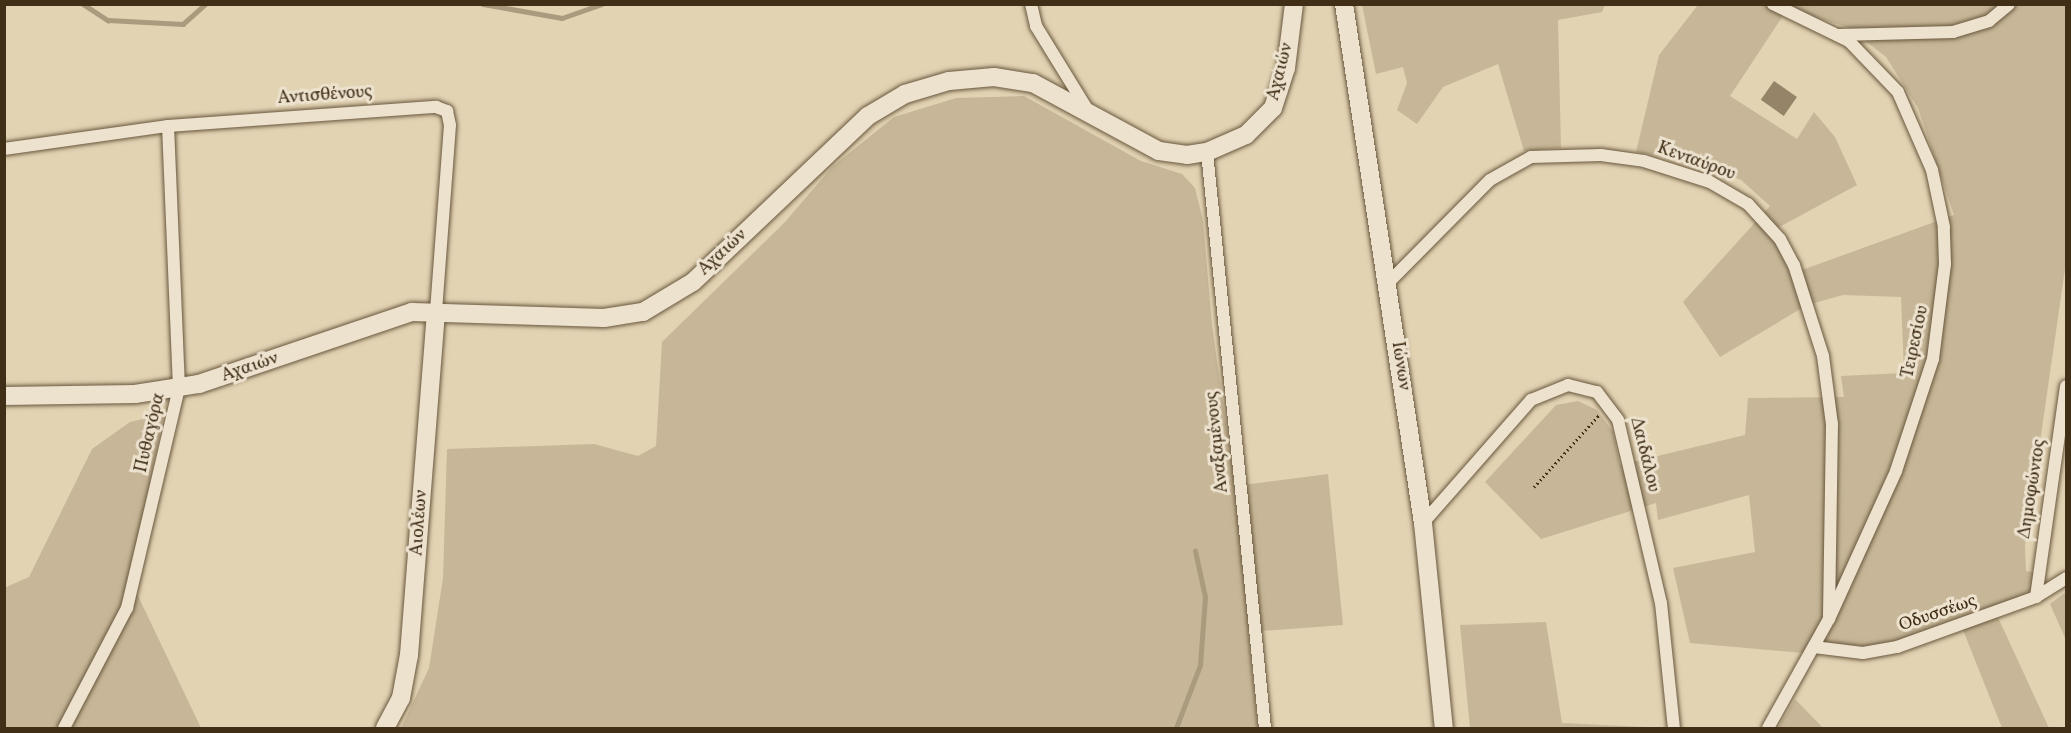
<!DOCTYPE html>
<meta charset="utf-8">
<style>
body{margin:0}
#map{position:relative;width:2071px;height:733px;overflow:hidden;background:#e2d3b3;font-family:Vollkorn,serif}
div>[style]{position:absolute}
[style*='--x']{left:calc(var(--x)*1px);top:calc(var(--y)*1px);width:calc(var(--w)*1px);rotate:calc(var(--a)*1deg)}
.green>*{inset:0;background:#c7b798}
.stream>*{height:4.5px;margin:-2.25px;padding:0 2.25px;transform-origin:2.25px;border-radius:2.25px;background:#ab9b7e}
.building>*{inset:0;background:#958468;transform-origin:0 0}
.path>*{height:3px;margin-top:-1.5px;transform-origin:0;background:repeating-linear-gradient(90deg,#412e16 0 1.5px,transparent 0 4.5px)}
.roads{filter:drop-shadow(0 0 2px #69573d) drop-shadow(0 0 2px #69573d)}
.street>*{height:12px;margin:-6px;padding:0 6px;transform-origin:6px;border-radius:6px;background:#ece2ce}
.secondary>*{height:18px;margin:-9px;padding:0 9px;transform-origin:9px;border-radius:9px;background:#ece2ce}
span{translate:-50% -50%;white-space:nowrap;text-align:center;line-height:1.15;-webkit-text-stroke:6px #ece2ce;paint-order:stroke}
.street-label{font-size:18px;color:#412e16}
.frame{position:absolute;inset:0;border:6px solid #412e16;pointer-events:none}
</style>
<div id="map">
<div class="green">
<i style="clip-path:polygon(evenodd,1760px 4px,2066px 5px,2066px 262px,2025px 546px,2026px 571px,2035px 573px,2031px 599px,1996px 613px,2049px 728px,2002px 728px,1961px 625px,1875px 646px,1803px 653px,1690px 643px,1673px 568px,1755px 552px,1749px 495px,1658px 520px,1656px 503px,1541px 539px,1485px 482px,1556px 405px,1578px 401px,1597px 410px,1613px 432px,1620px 465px,1745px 435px,1748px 398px,1844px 397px,1841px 376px,1904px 373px,1901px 297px,1843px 295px,1807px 305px,1720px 357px,1683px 302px,1770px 206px,1741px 180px,1696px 162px,1636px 152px,1659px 55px,1698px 5px,1760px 4px,1788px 8px,1849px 28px,1886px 57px,1918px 108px,1954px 215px,1791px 274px,1770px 232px,1857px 185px,1835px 137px,1814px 112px,1797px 139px,1730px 96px,1788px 8px)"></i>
<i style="clip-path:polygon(1362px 5px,1605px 5px,1602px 12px,1558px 20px,1561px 148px,1524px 151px,1498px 64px,1443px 87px,1417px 124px,1397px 110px,1407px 83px,1403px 67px,1376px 74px)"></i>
<i style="clip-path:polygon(1024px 96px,1141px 161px,1182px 174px,1195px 188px,1203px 220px,1212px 325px,1235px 486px,1328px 474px,1343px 625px,1248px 632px,1258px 728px,401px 728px,429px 668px,443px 578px,447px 449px,594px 444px,638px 456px,656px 446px,662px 342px,785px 222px,832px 167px,894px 117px,956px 98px)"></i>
<i style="clip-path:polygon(164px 414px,130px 579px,201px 728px,5px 728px,4px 588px,29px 577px,92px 449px,130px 422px)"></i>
<i style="clip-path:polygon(2066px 592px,2066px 640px,2050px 604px)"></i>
<i style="clip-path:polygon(1546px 622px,1562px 723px,1667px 728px,1470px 728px,1460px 625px)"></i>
<i style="clip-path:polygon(1795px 699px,1823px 728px,1778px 728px)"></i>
</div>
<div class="stream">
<i style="--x:83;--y:4;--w:30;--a:33"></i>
<i style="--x:108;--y:20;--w:75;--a:3.1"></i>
<i style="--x:183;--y:24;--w:30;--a:-42"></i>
<i style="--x:483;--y:4;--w:80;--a:10"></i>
<i style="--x:562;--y:18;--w:42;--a:-19.3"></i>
<i style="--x:1176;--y:728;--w:67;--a:-69.1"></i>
<i style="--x:1200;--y:665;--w:68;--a:-85.8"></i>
<i style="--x:1205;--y:597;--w:47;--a:-102.3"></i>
</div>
<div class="building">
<i style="left:1774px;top:81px;width:28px;height:23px;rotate:35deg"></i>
</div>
<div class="path">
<i style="--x:1534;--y:487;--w:97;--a:-47.9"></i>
</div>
<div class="roads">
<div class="street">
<i style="--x:1031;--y:4;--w:23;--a:77"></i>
<i style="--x:1036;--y:26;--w:97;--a:58.4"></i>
<i style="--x:1839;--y:35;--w:114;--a:-1.5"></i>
<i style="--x:1953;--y:32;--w:38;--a:-17"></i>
<i style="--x:1989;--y:21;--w:26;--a:-40"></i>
<i style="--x:4;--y:149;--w:166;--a:-8"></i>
<i style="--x:168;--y:126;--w:269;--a:-4.1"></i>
<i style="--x:436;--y:107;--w:12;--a:20"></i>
<i style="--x:447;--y:111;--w:14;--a:78"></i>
<i style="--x:450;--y:125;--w:188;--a:94.3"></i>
<i style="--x:1207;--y:152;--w:579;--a:84.25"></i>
<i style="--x:1387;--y:284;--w:146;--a:-45.3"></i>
<i style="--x:1490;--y:180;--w:47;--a:-29.3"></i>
<i style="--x:1531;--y:157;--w:70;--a:-1.6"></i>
<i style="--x:1601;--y:155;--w:43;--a:7.9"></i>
<i style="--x:1644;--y:161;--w:69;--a:17.7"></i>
<i style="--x:1710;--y:182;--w:44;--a:30.1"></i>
<i style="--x:1748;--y:204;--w:47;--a:47.6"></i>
<i style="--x:1780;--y:239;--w:30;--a:62"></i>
<i style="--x:1794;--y:265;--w:96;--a:72.3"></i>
<i style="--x:1823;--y:356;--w:69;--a:82.5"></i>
<i style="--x:1832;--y:424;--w:195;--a:90.9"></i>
<i style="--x:1423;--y:523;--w:164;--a:-48.7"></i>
<i style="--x:1531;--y:400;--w:40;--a:-22"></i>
<i style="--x:1568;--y:385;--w:30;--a:14"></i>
<i style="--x:1597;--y:392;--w:35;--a:53"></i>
<i style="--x:1618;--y:420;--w:188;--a:76.8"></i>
<i style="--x:1661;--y:603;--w:126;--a:84.1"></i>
<i style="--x:2036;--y:597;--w:213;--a:-81.9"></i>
<i style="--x:1814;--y:647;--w:49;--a:7"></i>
<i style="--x:1863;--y:653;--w:35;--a:-10"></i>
<i style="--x:1897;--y:647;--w:148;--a:-19.8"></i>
<i style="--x:2036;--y:597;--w:36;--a:-32"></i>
<i style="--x:64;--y:728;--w:136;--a:-62.3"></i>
<i style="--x:127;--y:608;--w:226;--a:-76.7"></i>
<i style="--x:179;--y:388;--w:262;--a:-92.4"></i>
<i style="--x:1768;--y:728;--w:125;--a:-60.8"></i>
<i style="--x:1829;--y:619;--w:162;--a:-65.6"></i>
<i style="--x:1896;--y:471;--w:118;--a:-71.7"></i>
<i style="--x:1933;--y:359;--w:96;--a:-82.8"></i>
<i style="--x:1945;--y:264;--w:37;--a:-92"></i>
<i style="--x:1944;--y:227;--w:58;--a:-101.9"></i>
<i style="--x:1932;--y:170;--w:85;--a:-113.6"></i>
<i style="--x:1898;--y:92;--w:71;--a:-133.9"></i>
<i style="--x:1849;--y:41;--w:85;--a:-154"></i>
</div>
<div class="secondary">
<i style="--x:1344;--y:4;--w:525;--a:81.35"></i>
<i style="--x:1423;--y:523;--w:206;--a:84.2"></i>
<i style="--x:4;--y:396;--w:131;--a:-0.9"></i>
<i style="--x:135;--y:394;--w:65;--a:-8.9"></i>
<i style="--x:199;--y:384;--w:225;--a:-18.7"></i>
<i style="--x:412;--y:312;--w:192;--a:1.8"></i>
<i style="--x:604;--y:318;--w:39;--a:-9"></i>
<i style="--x:643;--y:312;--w:58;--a:-31"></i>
<i style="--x:693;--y:282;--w:241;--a:-43.5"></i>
<i style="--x:868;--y:116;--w:43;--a:-30.7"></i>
<i style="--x:905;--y:94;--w:46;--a:-16.5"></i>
<i style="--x:949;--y:81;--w:45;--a:-5.1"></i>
<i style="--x:994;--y:77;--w:39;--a:9"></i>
<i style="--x:1033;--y:83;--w:143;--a:28.4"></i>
<i style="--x:1159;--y:151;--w:28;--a:8"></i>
<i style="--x:1187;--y:155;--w:20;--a:-9"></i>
<i style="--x:1207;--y:152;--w:43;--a:-23.6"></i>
<i style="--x:1246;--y:135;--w:38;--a:-45"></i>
<i style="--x:1273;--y:108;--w:42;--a:-72"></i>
<i style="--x:1286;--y:68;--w:64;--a:-82.9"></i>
<i style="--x:385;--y:728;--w:34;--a:-62"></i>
<i style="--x:401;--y:698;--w:44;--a:-79.5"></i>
<i style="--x:409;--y:655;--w:344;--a:-85.5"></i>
</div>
</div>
<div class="street-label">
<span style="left:1281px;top:72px;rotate:-76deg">Αχαιών</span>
<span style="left:325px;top:96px;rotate:-4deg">Αντισθένους</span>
<span style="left:1696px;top:162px;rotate:20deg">Κενταύρου</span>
<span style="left:723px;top:253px;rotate:-43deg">Αχαιών</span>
<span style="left:1916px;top:342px;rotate:-78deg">Τειρεσίου</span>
<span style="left:1400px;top:366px;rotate:81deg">Ιώνων</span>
<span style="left:250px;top:368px;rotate:-19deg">Αχαιών</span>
<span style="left:151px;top:433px;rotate:-77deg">Πυθαγόρα</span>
<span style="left:1218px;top:442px;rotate:-96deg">Αναξαμένους</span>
<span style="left:1644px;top:455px;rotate:76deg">Δαιδάλου</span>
<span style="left:2033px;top:489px;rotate:-81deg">Δημοφώντος</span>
<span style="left:420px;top:523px;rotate:-86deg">Αιολέων</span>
<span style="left:1938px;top:614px;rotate:-19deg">Οδυσσέως</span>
</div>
<div class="frame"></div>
</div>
